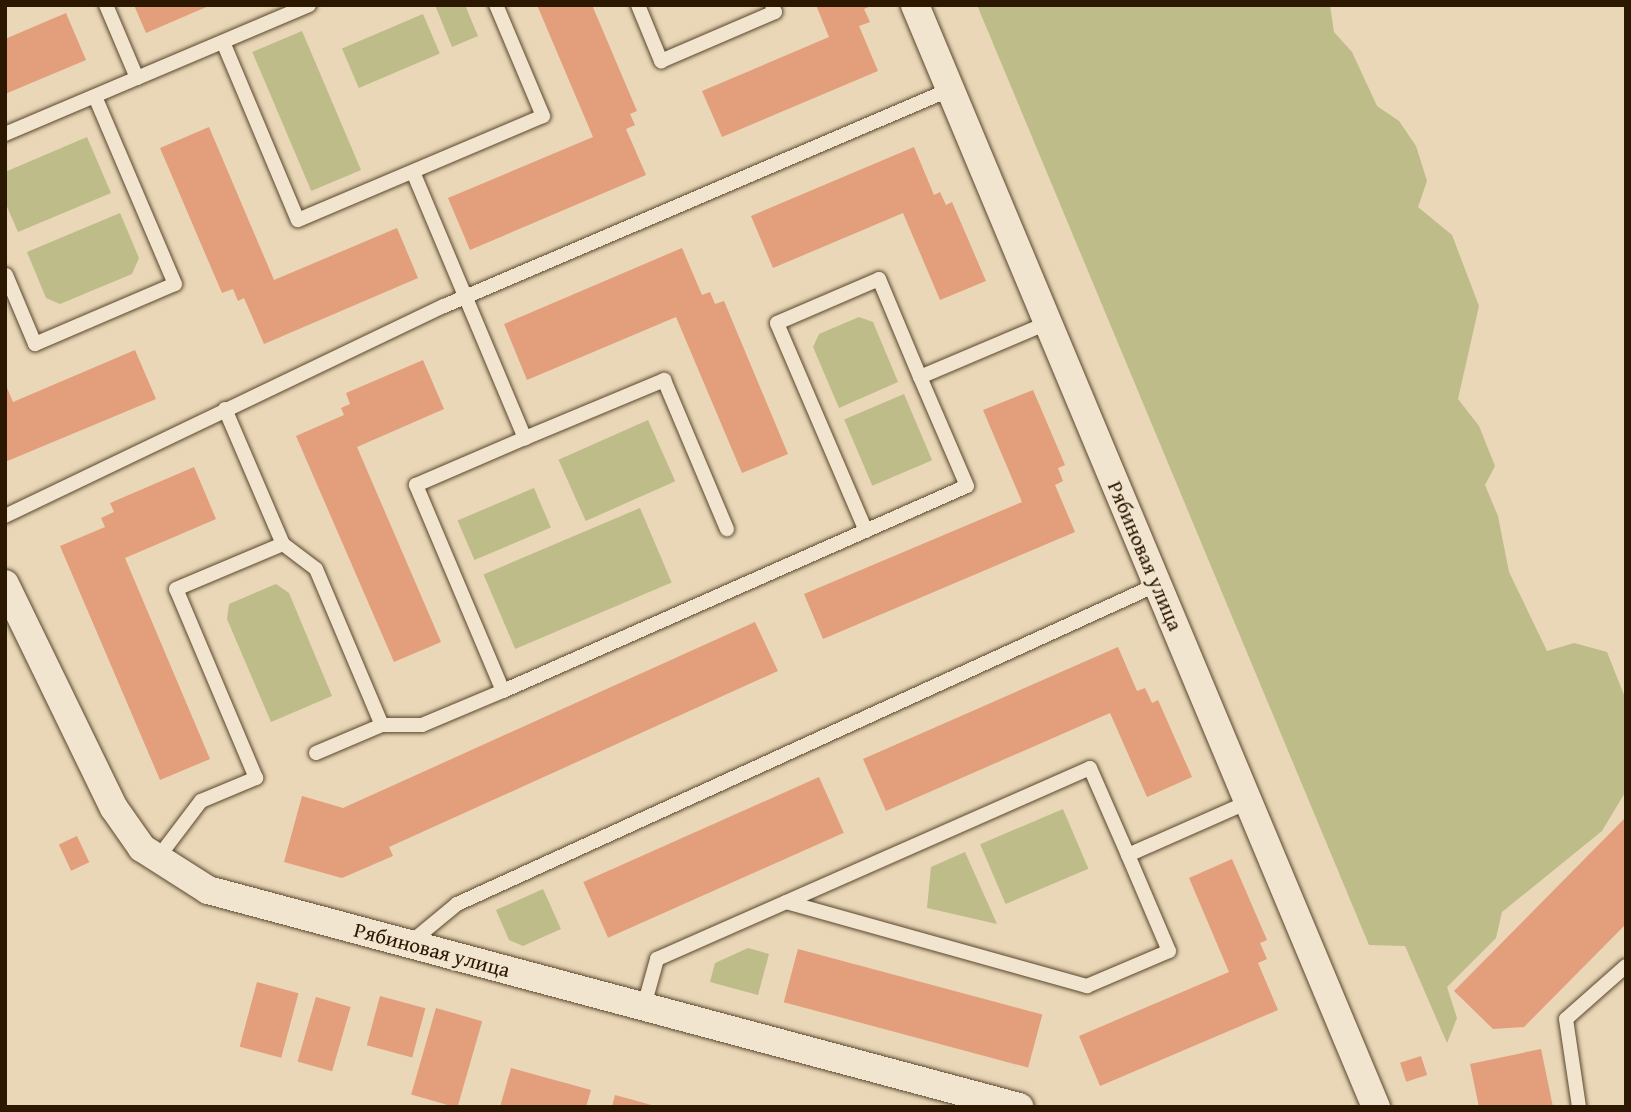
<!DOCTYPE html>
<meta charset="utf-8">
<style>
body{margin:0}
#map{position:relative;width:1631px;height:1112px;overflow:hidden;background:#e9d7b7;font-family:"Gentium Book Plus",serif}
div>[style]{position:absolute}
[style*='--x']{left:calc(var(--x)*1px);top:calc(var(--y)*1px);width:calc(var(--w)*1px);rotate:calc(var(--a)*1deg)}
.green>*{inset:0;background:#bebc89;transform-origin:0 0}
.building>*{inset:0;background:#e39e7c;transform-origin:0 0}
.roads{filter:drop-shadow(0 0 2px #5b472e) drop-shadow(0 0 2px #5b472e)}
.service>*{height:14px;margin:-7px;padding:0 7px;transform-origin:7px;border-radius:7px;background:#f1e5d0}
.minor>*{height:28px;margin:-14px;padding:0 14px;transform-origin:14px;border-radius:14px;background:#f1e5d0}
span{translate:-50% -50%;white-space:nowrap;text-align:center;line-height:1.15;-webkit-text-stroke:5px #f1e5d0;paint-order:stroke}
.street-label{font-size:21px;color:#2c1700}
.frame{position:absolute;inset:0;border:7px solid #2c1700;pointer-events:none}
</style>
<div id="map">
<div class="green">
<i style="clip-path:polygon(435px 5px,465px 5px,478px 36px,452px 47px)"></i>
<i style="clip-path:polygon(977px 5px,1330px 5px,1334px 32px,1352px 52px,1377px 106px,1399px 121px,1416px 146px,1427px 181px,1418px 207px,1452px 235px,1479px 306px,1458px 399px,1479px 426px,1495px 466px,1485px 485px,1498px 516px,1509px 572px,1547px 651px,1574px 643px,1607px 652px,1626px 700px,1626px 791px,1602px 831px,1502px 912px,1496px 938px,1447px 987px,1457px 1018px,1447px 1043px,1405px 946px,1369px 945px)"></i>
<i style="left:423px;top:14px;width:43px;height:88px;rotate:67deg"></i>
<i style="left:302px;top:31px;width:151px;height:54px;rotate:67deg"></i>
<i style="clip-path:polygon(87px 137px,111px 193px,18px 232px,5px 202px,5px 172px)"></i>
<i style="clip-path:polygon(120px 213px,139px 258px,132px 274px,60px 304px,46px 298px,27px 252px)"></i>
<i style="clip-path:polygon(859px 317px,873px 322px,898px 382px,839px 408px,813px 347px,819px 334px)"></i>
<i style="left:904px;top:394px;width:72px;height:65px;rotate:67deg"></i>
<i style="left:648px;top:420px;width:67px;height:98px;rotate:66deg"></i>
<i style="left:534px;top:488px;width:43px;height:83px;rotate:67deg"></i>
<i style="left:640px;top:508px;width:81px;height:170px;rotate:67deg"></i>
<i style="clip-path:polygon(276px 584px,289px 593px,332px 696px,271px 722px,227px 619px,229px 604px)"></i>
<i style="left:1063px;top:809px;width:65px;height:90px;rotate:67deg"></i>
<i style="clip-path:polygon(965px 852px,997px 924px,927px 908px,931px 867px)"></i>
<i style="clip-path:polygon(543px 889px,561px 929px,523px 946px,509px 940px,496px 910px)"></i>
<i style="clip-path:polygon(748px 948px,769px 954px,758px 995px,710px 982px,715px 963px)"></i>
</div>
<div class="building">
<i style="clip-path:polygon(134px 5px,211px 5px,146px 33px)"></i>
<i style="clip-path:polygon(537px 5px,592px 5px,637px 111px,630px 114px,635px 125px,626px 129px,646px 175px,470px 250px,448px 198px,593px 137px)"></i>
<i style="clip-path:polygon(816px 5px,873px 5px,864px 9px,870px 22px,859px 26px,878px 71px,722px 137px,702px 91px,829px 37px)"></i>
<i style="clip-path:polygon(66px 13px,86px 60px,5px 94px,5px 39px)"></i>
<i style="clip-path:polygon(209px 127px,274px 280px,397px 228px,418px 278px,264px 344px,244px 298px,238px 301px,233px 289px,222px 293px,160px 148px)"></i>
<i style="clip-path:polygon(914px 147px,934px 195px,940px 192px,946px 205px,952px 202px,986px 281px,940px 300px,903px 213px,773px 268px,751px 216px)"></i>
<i style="clip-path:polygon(682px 248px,702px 295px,710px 292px,715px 304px,724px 301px,788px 454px,742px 473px,676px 317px,527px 380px,504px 324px)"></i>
<i style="clip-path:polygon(135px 350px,156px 399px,5px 462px,5px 383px,13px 402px)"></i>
<i style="clip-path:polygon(423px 360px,444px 409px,357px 447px,441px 642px,394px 662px,296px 436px,344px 415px,341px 408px,350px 404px,346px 393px)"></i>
<i style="clip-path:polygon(1033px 390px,1065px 465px,1058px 468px,1063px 481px,1055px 485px,1075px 532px,823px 639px,804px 594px,1022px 502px,983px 410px)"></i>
<i style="clip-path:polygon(194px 467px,216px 519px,125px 558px,210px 759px,160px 780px,60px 546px,105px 527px,101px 518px,114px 512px,110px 503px)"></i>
<i style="clip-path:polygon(755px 622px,778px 671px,389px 847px,393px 856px,342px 878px,284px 862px,302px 796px,343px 808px)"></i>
<i style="clip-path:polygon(1118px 647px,1137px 691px,1145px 688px,1152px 703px,1158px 700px,1192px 777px,1147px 797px,1110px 713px,886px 811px,863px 759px)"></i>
<i style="left:819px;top:777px;width:61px;height:258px;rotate:66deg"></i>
<i style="clip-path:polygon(1626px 817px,1626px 924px,1524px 1027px,1493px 1029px,1454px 991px)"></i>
<i style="left:77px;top:836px;width:29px;height:20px;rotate:65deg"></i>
<i style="clip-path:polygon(1232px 859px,1267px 940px,1260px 943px,1267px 959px,1258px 963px,1278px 1010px,1100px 1086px,1079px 1036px,1229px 972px,1189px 878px)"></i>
<i style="left:798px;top:949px;width:253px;height:55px;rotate:15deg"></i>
<i style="left:257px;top:982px;width:43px;height:67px;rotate:15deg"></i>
<i style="left:380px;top:996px;width:47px;height:51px;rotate:15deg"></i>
<i style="left:316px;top:997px;width:36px;height:67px;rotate:16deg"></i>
<i style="left:436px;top:1008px;width:48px;height:90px;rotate:16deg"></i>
<i style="clip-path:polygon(1541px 1049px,1553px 1107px,1479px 1107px,1470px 1064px)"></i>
<i style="left:1421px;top:1056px;width:20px;height:22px;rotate:72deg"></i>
<i style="clip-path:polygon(511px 1068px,591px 1090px,586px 1107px,500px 1107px)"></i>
<i style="clip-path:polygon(615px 1095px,655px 1106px,655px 1107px,612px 1107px)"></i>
</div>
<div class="roads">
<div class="service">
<i style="--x:638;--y:5;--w:61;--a:67.7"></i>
<i style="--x:661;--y:61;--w:124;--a:-23.3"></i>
<i style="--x:775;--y:12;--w:8;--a:-113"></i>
<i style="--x:223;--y:42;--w:193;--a:67.2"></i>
<i style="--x:298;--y:220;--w:266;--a:-23"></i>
<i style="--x:543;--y:116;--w:121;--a:-112.9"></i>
<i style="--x:137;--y:78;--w:187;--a:-23"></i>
<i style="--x:5;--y:134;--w:143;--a:-23"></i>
<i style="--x:137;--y:78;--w:79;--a:-113"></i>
<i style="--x:413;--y:172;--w:289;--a:67.2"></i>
<i style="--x:525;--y:438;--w:151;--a:-22.6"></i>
<i style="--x:664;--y:380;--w:162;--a:67.1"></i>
<i style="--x:6;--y:275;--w:75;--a:67.2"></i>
<i style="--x:35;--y:344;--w:152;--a:-23.2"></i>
<i style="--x:175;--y:284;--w:204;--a:-113.1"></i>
<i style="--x:225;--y:409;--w:147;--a:66.8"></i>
<i style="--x:283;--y:544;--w:41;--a:37.1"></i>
<i style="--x:316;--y:569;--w:169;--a:67.1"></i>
<i style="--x:5;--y:516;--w:487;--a:-25.6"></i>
<i style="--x:444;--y:306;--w:551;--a:-23.17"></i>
<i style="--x:866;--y:531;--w:226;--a:-113.2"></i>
<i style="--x:777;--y:323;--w:111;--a:-23.3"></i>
<i style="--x:879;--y:279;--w:106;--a:67.3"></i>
<i style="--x:503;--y:691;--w:507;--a:-23.84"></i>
<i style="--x:967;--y:486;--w:119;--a:-113.3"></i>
<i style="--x:920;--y:377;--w:138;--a:-23"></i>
<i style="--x:316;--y:753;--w:72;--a:-23"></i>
<i style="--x:382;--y:725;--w:40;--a:0"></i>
<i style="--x:422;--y:725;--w:88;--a:-22.8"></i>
<i style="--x:503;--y:691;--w:224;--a:-112.9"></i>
<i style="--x:416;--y:485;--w:119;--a:-23.3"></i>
<i style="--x:157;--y:859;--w:73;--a:-52.8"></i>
<i style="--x:201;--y:801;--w:60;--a:-22.7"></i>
<i style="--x:256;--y:778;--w:205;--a:-112.9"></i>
<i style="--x:176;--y:589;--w:116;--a:-22.8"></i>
<i style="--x:786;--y:902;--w:313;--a:15.6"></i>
<i style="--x:1087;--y:986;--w:89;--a:-23.1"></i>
<i style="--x:1169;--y:951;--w:104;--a:-113.1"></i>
<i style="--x:410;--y:943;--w:61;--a:-39.7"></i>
<i style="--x:457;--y:904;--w:768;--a:-24.53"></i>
<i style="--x:644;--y:1006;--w:49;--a:-74.5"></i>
<i style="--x:657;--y:959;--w:473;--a:-23.8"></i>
<i style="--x:1090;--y:768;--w:95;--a:66.4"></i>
<i style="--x:1128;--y:855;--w:131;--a:-23.8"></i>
<i style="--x:1579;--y:1107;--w:89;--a:-98.4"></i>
<i style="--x:1566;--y:1019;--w:80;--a:-41.5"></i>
</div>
<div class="minor">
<i style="--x:915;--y:5;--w:1195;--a:67.3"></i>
<i style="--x:5;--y:584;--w:249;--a:64.1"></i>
<i style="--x:114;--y:808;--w:49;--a:55"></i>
<i style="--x:142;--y:848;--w:78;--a:32.5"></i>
<i style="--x:208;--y:890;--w:840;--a:14.98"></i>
</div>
</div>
<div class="street-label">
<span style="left:1145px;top:556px;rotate:67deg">Рябиновая улица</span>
<span style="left:432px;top:950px;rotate:15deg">Рябиновая улица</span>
</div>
<div class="frame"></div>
</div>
